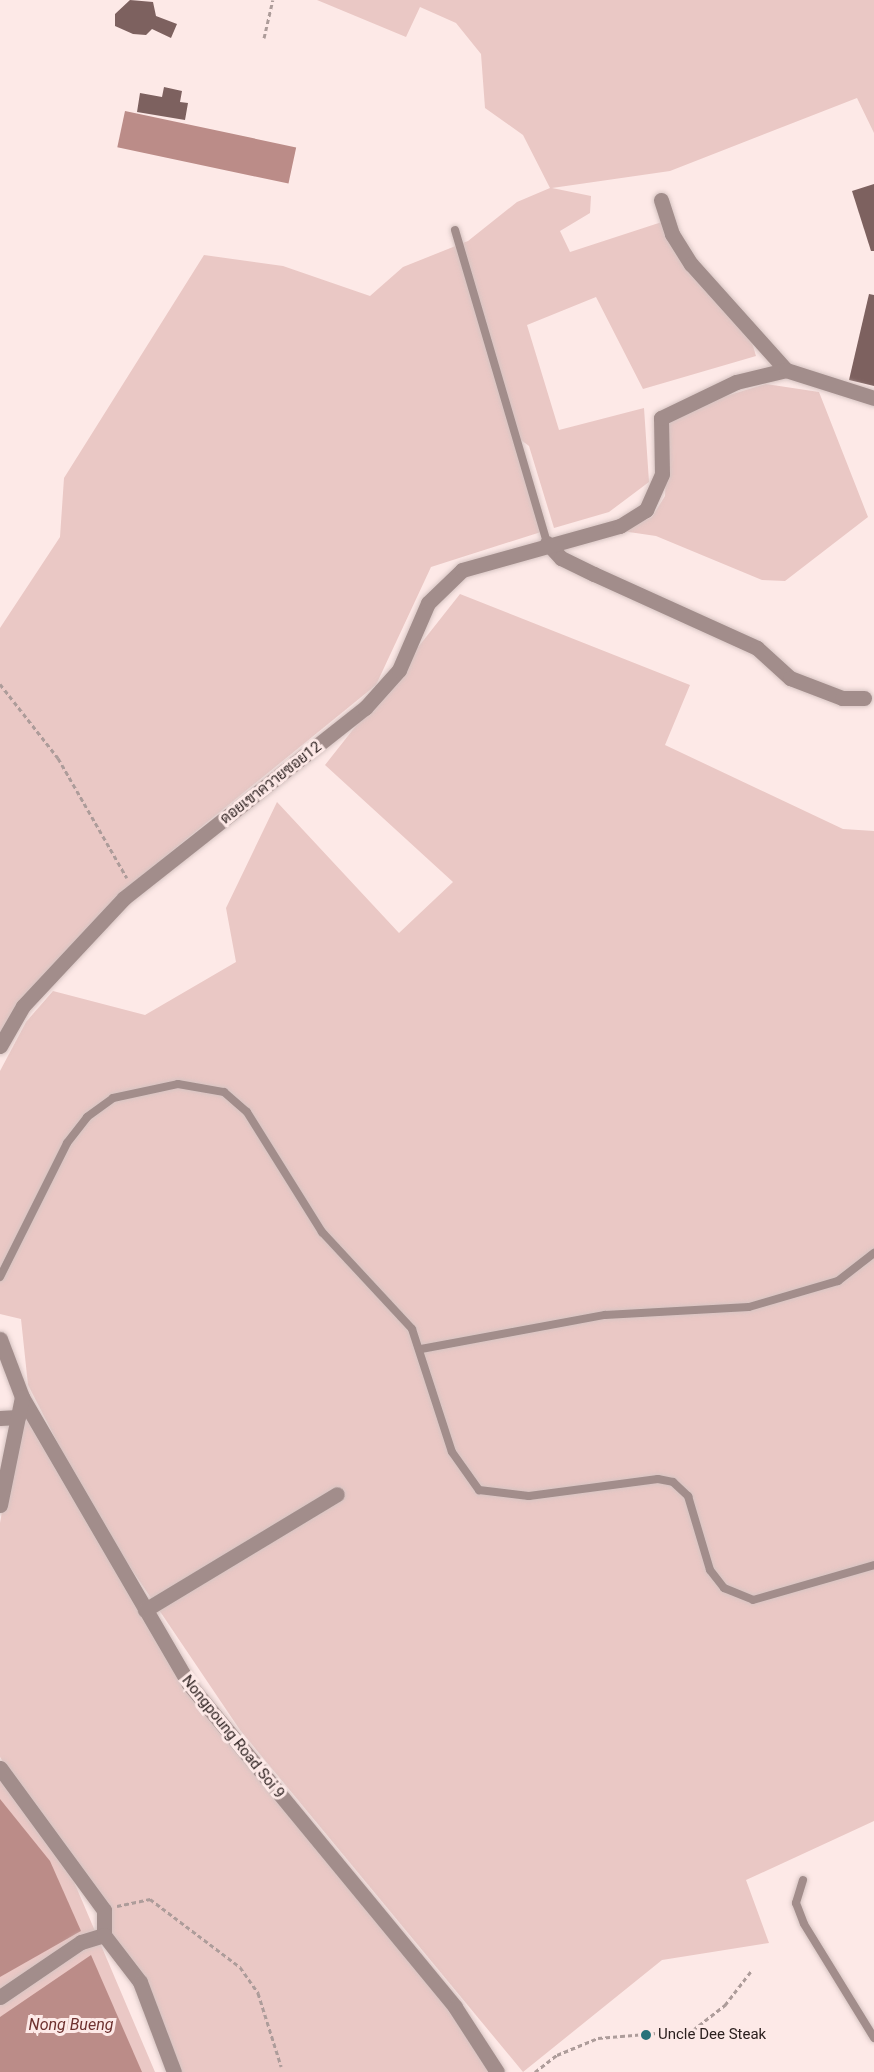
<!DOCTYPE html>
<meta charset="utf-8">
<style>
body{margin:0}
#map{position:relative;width:874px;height:2072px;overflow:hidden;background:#fde9e7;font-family:Roboto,Sarabun,sans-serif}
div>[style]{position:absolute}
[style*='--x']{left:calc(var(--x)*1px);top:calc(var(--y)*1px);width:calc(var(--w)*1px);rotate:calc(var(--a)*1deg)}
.green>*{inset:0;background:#eac8c5}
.water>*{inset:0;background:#bb8c88;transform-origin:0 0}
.building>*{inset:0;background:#7d615f}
.path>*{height:3px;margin-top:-1.5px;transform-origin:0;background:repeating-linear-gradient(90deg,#ad9c9a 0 4.5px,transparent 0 7.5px)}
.roads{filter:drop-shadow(0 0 2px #d7c5c3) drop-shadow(0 0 2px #d7c5c3)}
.lane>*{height:8px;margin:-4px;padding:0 4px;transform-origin:4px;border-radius:4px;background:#a28d8b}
.street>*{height:15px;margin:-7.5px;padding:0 7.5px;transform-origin:7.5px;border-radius:7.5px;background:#a28d8b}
.dots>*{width:16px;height:16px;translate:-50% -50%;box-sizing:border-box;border:3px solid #fde9e7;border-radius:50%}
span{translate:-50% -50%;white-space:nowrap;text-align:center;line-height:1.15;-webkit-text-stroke:6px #fde9e7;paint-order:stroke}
.street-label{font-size:15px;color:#2c201f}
.poi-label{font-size:15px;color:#2c201f}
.left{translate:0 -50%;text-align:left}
.water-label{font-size:16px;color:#6e312f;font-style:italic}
</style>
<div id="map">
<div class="green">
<i style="clip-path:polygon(317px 0,874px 0,874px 133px,857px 98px,670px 171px,552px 188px,591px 196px,590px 213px,560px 231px,570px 252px,668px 220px,750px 336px,756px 356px,643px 389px,596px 297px,527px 325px,559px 430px,644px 408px,649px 482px,609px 512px,554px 528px,529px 446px,513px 434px,541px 532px,431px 567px,376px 685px,135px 881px,0 1032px,0 628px,60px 537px,64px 478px,204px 255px,283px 266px,370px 296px,403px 267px,468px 241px,517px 202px,550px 188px,523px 135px,485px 108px,481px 54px,456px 23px,420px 7px,406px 37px)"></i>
<i style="clip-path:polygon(766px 384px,819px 392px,868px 517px,785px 581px,762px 580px,656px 536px,622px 531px,652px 517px,665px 496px,668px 426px,680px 410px)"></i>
<i style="clip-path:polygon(460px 594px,690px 685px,665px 745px,843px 829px,874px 831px,874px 1821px,746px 1880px,769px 1943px,662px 1960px,523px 2072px,240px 1730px,126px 1561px,68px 1463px,28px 1385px,21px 1319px,0 1314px,0 1071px,26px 1022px,53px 991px,145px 1015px,236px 962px,226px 908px,277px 802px,399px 933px,453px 882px,325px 765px)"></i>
<i style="clip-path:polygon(22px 1397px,189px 1684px,455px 2007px,497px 2072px,174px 2072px,140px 1982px,66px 1863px,155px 2072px,0 2072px,0 1776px,58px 1851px,0 1757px,0 1523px)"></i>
</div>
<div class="water">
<i style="left:125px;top:111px;width:175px;height:37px;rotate:12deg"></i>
<i style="clip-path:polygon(0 1799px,50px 1861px,81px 1931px,0 1977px)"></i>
<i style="clip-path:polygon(91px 1955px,142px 2072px,0 2072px,0 2017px)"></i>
</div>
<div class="building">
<i style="clip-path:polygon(130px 0,153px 2px,156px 16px,177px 24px,171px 38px,152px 29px,146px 35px,133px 34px,115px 26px,115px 14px)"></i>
<i style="clip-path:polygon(164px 87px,182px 91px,180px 102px,188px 103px,185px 120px,137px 112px,140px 93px,162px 97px)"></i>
<i style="clip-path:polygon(874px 184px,874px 251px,871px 251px,852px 191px)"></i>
<i style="clip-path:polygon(869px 294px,874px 295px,874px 386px,849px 380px)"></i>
</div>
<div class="path">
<i style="--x:264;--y:38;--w:39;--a:-77"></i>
<i style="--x:0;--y:684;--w:94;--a:51.9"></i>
<i style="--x:58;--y:758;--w:138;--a:60.1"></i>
<i style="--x:117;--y:1906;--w:34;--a:-12"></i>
<i style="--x:150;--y:1899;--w:113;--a:37.1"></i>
<i style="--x:240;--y:1967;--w:32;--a:55"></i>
<i style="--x:258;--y:1993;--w:77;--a:72.5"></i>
<i style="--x:535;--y:2072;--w:28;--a:-38"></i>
<i style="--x:557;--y:2055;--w:44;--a:-22.5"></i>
<i style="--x:598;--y:2038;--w:95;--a:-4.8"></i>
<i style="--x:693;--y:2030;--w:41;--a:-38"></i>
<i style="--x:725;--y:2005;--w:44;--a:-52.4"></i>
</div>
<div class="roads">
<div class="lane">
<i style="--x:455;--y:230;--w:326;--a:73.6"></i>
<i style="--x:0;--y:1277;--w:150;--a:-63.4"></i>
<i style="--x:67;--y:1143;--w:33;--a:-52"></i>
<i style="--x:87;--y:1117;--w:32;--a:-36"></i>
<i style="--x:113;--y:1098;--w:66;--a:-12.2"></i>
<i style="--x:178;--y:1084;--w:47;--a:9.9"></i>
<i style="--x:224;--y:1092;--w:30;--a:41"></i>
<i style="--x:247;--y:1112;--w:142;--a:58"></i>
<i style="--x:322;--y:1232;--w:132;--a:47.1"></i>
<i style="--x:412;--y:1329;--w:129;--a:72"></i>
<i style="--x:452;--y:1452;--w:47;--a:54.6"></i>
<i style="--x:479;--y:1490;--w:50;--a:6.8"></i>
<i style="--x:529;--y:1496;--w:130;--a:-7.5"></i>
<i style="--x:658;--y:1479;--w:15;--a:11"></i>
<i style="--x:673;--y:1482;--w:21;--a:43"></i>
<i style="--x:688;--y:1496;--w:77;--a:73.4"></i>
<i style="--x:710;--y:1570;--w:23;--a:52"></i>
<i style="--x:724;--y:1588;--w:31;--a:22"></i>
<i style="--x:753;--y:1600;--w:126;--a:-16.1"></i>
<i style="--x:421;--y:1349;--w:187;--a:-10.5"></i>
<i style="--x:605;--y:1315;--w:144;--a:-3.2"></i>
<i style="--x:749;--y:1307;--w:93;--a:-16.3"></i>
<i style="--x:838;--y:1281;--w:46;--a:-37.9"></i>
<i style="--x:803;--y:1880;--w:24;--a:107"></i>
<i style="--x:796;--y:1903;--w:22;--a:69"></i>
<i style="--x:804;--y:1924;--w:134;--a:58.4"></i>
</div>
<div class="street">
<i style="--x:661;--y:200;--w:36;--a:72"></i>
<i style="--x:672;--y:234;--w:36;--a:58"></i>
<i style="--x:691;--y:264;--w:142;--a:48.1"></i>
<i style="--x:547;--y:543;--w:21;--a:47"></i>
<i style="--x:561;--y:558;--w:37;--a:26"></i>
<i style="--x:594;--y:574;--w:179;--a:24.4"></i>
<i style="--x:757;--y:648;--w:45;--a:42.3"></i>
<i style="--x:790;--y:678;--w:56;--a:21"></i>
<i style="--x:842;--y:698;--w:22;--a:0"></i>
<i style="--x:0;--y:1046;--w:46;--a:-60.1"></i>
<i style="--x:23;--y:1006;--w:148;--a:-46.9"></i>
<i style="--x:124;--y:898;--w:307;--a:-38.3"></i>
<i style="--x:365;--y:708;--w:51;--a:-48.2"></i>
<i style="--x:399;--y:670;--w:73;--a:-66.6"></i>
<i style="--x:428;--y:603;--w:47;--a:-44.1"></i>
<i style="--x:462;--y:570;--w:164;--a:-15.6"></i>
<i style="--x:620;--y:526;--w:31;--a:-32"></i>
<i style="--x:646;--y:510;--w:39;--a:-66"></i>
<i style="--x:662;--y:474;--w:56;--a:-91"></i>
<i style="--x:661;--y:418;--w:83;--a:-25.6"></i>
<i style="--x:736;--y:382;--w:51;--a:-13.5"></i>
<i style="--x:786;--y:370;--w:92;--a:17.7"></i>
<i style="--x:0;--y:1339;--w:62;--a:69.2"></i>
<i style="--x:22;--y:1397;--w:332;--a:59.8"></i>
<i style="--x:189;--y:1684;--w:418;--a:50.5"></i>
<i style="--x:455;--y:2007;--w:77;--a:57.1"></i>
<i style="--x:0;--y:1418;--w:18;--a:-3"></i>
<i style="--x:0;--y:1505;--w:110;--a:-78.5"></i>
<i style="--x:145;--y:1610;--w:224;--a:-31.1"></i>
<i style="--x:0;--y:1768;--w:176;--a:53.8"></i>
<i style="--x:104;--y:1910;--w:25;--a:90"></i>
<i style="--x:0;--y:1997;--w:98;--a:-34.2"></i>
<i style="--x:81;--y:1942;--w:24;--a:-17"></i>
<i style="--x:104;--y:1935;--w:59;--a:52.5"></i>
<i style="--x:140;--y:1982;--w:96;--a:69.3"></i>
</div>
</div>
<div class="dots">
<i style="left:646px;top:2035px;background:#287279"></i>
</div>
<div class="street-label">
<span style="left:271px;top:783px;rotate:-38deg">ดอยเขาควายซอย12</span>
<span style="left:233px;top:1737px;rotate:51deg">Nongpoung Road Soi 9</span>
</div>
<div class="poi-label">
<span class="left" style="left:658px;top:2035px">Uncle Dee Steak</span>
</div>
<div class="water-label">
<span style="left:71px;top:2025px">Nong Bueng</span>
</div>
</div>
